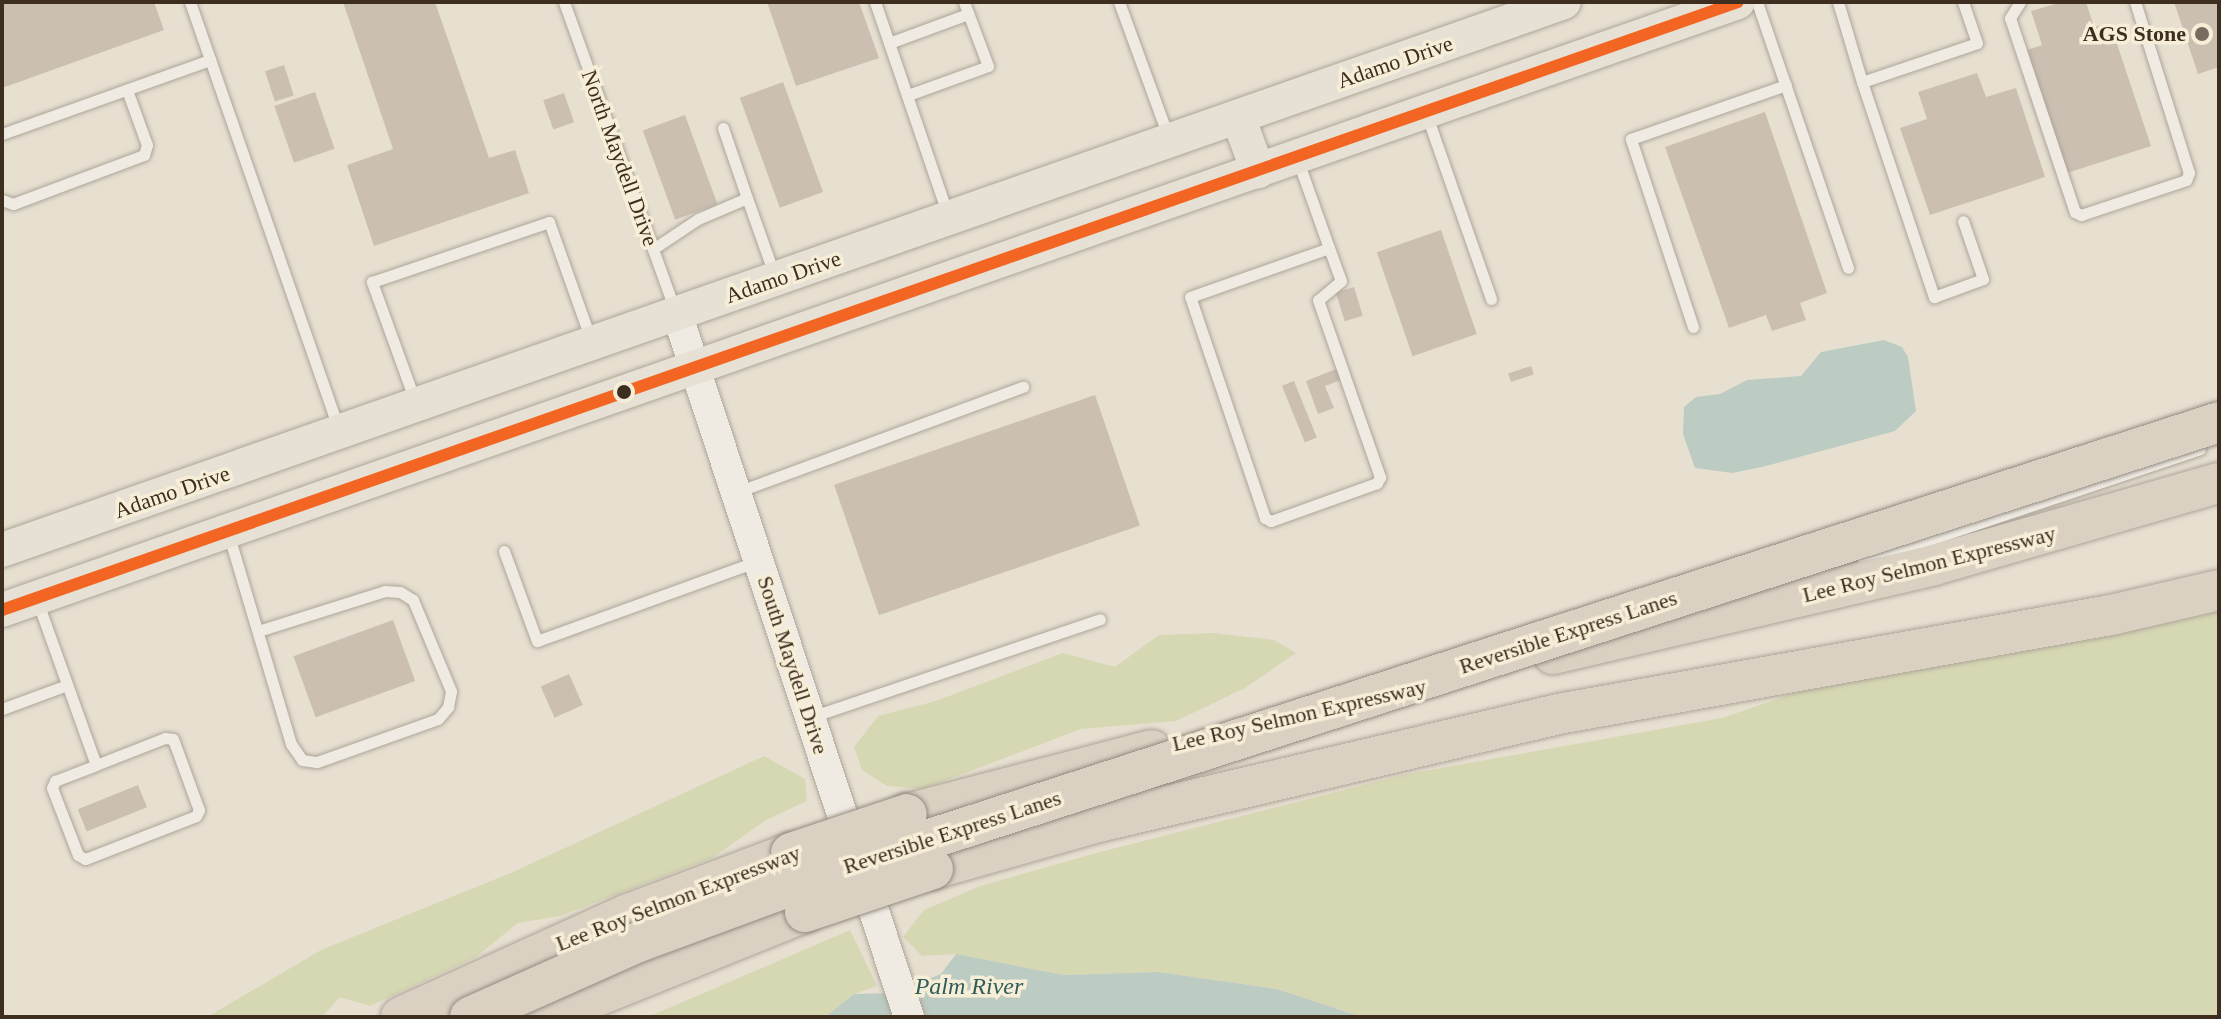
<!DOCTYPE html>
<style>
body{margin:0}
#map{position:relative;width:2221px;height:1019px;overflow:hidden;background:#e7e0d1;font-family:Georgia,serif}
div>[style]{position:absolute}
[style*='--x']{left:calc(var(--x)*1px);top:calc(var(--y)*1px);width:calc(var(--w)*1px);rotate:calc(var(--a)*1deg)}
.green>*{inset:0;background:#d6d7b3}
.water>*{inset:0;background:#bcccc2}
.building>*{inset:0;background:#cbbfb2;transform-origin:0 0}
.roads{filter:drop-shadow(0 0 2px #ada599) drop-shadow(0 0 2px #ada599)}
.lane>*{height:11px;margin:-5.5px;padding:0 5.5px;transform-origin:5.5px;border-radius:5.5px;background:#efebe3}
.secondary>*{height:30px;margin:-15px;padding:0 15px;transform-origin:15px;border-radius:15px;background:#efebe3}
.primary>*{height:34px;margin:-17px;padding:0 17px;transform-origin:17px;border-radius:17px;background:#e6e1d4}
.highway>*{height:40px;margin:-20px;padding:0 20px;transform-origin:20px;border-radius:20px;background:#dad1c2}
.bridges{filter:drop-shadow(0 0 2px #928b80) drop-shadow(0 0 2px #928b80)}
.highway-bridge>*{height:40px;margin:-20px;padding:0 20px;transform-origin:20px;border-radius:20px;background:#dad1c2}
.bus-1>*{height:12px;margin:-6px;padding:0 6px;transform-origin:6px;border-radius:6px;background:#f26522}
.dots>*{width:22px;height:22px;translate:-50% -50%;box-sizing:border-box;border:4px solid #f7eed8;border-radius:50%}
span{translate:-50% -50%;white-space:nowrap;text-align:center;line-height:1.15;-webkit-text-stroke:7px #f7eed8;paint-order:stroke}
.poi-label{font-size:22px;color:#3d2e20;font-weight:700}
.right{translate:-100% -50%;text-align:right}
.street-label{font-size:22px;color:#3d2e20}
.water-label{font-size:24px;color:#2f5d5a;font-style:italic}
.frame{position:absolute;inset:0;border:4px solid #3d2e20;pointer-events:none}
</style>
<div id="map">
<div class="green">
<i style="clip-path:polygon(2219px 581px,2219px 1017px,1362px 1017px,1277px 989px,1158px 972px,1064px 975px,956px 954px,922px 956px,903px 937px,924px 910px,980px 886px,1100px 852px,1407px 774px,1722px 718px,1847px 675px)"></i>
<i style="clip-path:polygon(1214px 633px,1274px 640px,1296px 653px,1245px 688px,1176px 721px,1081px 729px,923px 789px,887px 786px,862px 770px,854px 747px,878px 716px,936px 701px,1063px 653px,1115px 667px,1159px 635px)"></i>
<i style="clip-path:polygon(764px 756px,805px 779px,807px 801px,766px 820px,712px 858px,560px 916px,518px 923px,476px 957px,370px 1006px,340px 997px,322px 1017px,207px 1017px,321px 950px,513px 872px)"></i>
<i style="clip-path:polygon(850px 930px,877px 986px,854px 994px,825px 1017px,648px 1017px)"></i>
</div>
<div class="water">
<i style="clip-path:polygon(1884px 340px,1902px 347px,1908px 357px,1916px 411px,1895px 431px,1762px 467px,1732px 473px,1695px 468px,1683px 434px,1684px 407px,1696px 397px,1720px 394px,1747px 380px,1801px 376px,1821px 352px)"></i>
<i style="clip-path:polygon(956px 954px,1064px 975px,1158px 972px,1277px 989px,1362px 1017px,825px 1017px,854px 994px,894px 993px,941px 974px)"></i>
</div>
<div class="building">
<i style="clip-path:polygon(2px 2px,154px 2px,164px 30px,2px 88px)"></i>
<i style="clip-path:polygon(343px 2px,435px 2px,489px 158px,515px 150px,529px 193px,374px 246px,347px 165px,393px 149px)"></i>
<i style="clip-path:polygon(767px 2px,859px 2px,879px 58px,796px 86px)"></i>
<i style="clip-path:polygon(2062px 2px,2086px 2px,2094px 27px,2110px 23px,2151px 146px,2067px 173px,2027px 50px,2042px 45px,2031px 11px)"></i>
<i style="clip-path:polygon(2174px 2px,2219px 2px,2219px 67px,2198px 74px)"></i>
<i style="left:284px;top:65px;width:32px;height:20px;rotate:72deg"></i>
<i style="clip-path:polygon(1977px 73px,1986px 97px,2016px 88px,2045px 177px,1930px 215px,1900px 128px,1927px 119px,1918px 92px)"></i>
<i style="left:783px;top:82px;width:117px;height:46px;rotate:70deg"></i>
<i style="left:315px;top:92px;width:60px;height:43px;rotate:71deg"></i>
<i style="left:564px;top:93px;width:31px;height:22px;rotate:71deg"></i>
<i style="clip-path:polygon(1765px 112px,1827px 293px,1800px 303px,1806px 320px,1772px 331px,1766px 315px,1729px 328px,1665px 147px)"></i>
<i style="left:685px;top:115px;width:95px;height:45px;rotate:70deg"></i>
<i style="left:1441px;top:230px;width:110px;height:68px;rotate:71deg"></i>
<i style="left:1354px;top:287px;width:30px;height:19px;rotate:73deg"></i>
<i style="left:1531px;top:366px;width:9px;height:24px;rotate:72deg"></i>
<i style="clip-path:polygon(1336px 369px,1341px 380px,1325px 386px,1334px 408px,1318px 414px,1306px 381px)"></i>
<i style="left:1294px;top:381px;width:61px;height:13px;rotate:68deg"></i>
<i style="left:1095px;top:395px;width:138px;height:276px;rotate:71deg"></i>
<i style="left:393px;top:620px;width:65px;height:106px;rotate:70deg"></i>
<i style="left:569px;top:674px;width:34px;height:31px;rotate:66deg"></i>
<i style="left:138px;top:785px;width:24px;height:65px;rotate:68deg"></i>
</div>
<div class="roads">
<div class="lane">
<i style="--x:190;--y:2;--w:451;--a:70.8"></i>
<i style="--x:564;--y:2;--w:327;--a:70.2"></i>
<i style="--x:875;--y:2;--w:225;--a:71.1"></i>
<i style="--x:1119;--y:2;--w:143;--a:69.9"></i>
<i style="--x:1757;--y:2;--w:281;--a:71.1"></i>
<i style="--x:1838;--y:2;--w:84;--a:73.3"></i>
<i style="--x:1862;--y:82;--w:121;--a:-18.7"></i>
<i style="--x:1977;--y:43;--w:43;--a:-108.9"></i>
<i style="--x:2020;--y:2;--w:19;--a:122"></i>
<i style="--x:2010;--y:18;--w:205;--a:71.5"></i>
<i style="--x:2075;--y:212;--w:7;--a:27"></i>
<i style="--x:2081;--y:215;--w:111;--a:-18.4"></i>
<i style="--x:2186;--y:180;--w:8;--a:-67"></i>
<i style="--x:2189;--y:173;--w:179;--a:-107.5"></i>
<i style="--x:889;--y:43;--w:84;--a:-20.2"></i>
<i style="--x:1862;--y:82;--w:227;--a:71.5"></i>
<i style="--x:1934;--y:297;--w:52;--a:-20.2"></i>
<i style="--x:1983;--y:279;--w:61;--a:-109"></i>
<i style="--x:908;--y:95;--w:85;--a:-19.9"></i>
<i style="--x:988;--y:66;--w:68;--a:-110.6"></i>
<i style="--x:1427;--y:116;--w:194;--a:70.7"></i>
<i style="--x:723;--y:128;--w:74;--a:71.1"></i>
<i style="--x:2;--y:134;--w:221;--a:-19.6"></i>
<i style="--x:1298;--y:161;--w:92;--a:70.4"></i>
<i style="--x:1329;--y:248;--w:35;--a:70"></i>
<i style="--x:1341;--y:281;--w:30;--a:140"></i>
<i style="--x:1318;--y:300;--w:188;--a:70.7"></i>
<i style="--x:1380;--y:477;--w:7;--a:117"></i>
<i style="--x:1377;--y:483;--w:113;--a:160.3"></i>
<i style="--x:1271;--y:521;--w:7;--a:-153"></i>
<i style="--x:1265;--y:518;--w:233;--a:-108.7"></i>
<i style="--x:1190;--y:297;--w:147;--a:-19.4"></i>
<i style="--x:2;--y:200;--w:12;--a:20"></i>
<i style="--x:13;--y:204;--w:140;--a:-20.5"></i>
<i style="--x:144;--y:155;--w:10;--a:-73"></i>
<i style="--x:147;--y:145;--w:59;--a:-110"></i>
<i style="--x:653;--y:249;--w:54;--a:-33.7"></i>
<i style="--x:698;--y:219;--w:53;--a:-23.2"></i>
<i style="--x:747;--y:198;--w:81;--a:70.4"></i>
<i style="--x:1693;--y:327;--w:198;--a:-108.3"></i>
<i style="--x:1631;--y:139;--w:164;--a:-19.2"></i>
<i style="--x:415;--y:401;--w:127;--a:-109.9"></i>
<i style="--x:372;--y:282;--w:187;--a:-18.7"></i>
<i style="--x:549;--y:222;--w:125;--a:70.4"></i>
<i style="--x:737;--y:492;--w:305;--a:-20.2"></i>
<i style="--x:229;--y:536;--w:217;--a:73.4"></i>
<i style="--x:291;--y:744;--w:19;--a:55"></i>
<i style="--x:302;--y:760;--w:15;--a:8"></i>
<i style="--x:317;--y:762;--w:128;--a:-19.6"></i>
<i style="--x:438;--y:719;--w:16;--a:-50"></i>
<i style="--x:448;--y:707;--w:16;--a:-79"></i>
<i style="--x:451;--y:691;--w:99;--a:-112.7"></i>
<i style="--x:413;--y:600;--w:15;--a:-148"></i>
<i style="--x:400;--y:592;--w:15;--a:-176"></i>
<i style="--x:385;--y:591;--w:133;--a:162.5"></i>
<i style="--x:504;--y:551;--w:96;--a:69.9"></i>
<i style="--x:537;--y:641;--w:235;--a:-19.9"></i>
<i style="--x:1863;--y:562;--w:355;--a:-18.5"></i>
<i style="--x:38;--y:603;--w:172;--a:70.3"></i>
<i style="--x:96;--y:765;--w:74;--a:-21.4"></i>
<i style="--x:165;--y:738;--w:8;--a:7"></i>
<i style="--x:173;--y:739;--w:76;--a:69.9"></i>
<i style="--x:199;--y:810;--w:7;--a:117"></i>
<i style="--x:196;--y:816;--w:119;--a:158.8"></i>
<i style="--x:85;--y:859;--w:8;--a:-150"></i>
<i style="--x:78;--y:855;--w:72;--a:-111.2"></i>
<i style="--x:52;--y:788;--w:8;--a:-67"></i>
<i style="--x:55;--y:781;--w:44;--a:-21.3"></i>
<i style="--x:2;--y:709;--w:69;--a:-20.3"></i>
<i style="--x:811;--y:717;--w:305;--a:-18.7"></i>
</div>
<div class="secondary">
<i style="--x:677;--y:314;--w:740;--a:71.74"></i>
</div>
<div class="primary">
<i style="--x:1238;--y:117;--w:58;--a:69.7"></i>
<i style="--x:2;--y:550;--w:1655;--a:-19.33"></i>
<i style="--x:2;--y:610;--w:1839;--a:-19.3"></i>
</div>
<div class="highway">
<i style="--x:1553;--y:654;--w:391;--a:-13.1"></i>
<i style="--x:1934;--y:565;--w:297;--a:-16.1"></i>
<i style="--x:907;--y:814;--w:253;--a:-14.6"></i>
<i style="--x:933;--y:869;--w:167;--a:-15.9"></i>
<i style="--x:1094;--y:823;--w:483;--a:-13.2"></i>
<i style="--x:1564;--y:713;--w:556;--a:-10.16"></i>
<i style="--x:2111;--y:615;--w:111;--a:-13"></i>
<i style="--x:401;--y:1017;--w:247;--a:-24.4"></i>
<i style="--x:626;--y:915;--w:176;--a:-20.6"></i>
<i style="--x:545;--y:1017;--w:280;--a:-22"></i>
</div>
</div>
<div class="bridges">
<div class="highway-bridge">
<i style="--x:791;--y:853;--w:122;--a:-18.6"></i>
<i style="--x:805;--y:912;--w:135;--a:-18.6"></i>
<i style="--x:470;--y:1017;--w:187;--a:-24"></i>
<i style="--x:641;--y:941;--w:206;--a:-20.2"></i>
<i style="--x:834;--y:870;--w:1456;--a:-17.92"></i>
</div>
</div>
<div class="bus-1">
<i style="--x:2;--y:610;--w:1839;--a:-19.3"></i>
</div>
<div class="dots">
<i style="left:2202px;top:34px;background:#786c5e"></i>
<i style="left:624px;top:392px;background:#3d2e20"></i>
</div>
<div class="poi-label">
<span class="right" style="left:2186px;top:34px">AGS Stone</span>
</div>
<div class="street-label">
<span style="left:1395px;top:62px;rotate:-19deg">Adamo Drive</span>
<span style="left:620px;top:158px;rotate:70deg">North Maydell Drive</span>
<span style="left:783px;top:277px;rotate:-19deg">Adamo Drive</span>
<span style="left:172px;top:492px;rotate:-19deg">Adamo Drive</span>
<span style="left:1929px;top:564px;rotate:-14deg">Lee Roy Selmon Expressway</span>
<span style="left:1568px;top:632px;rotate:-18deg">Reversible Express Lanes</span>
<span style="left:793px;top:665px;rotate:72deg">South Maydell Drive</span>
<span style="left:1299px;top:715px;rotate:-13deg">Lee Roy Selmon Expressway</span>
<span style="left:952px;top:832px;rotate:-18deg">Reversible Express Lanes</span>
<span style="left:678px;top:898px;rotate:-21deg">Lee Roy Selmon Expressway</span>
</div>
<div class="water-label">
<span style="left:969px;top:987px">Palm River</span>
</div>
<div class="frame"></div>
</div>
